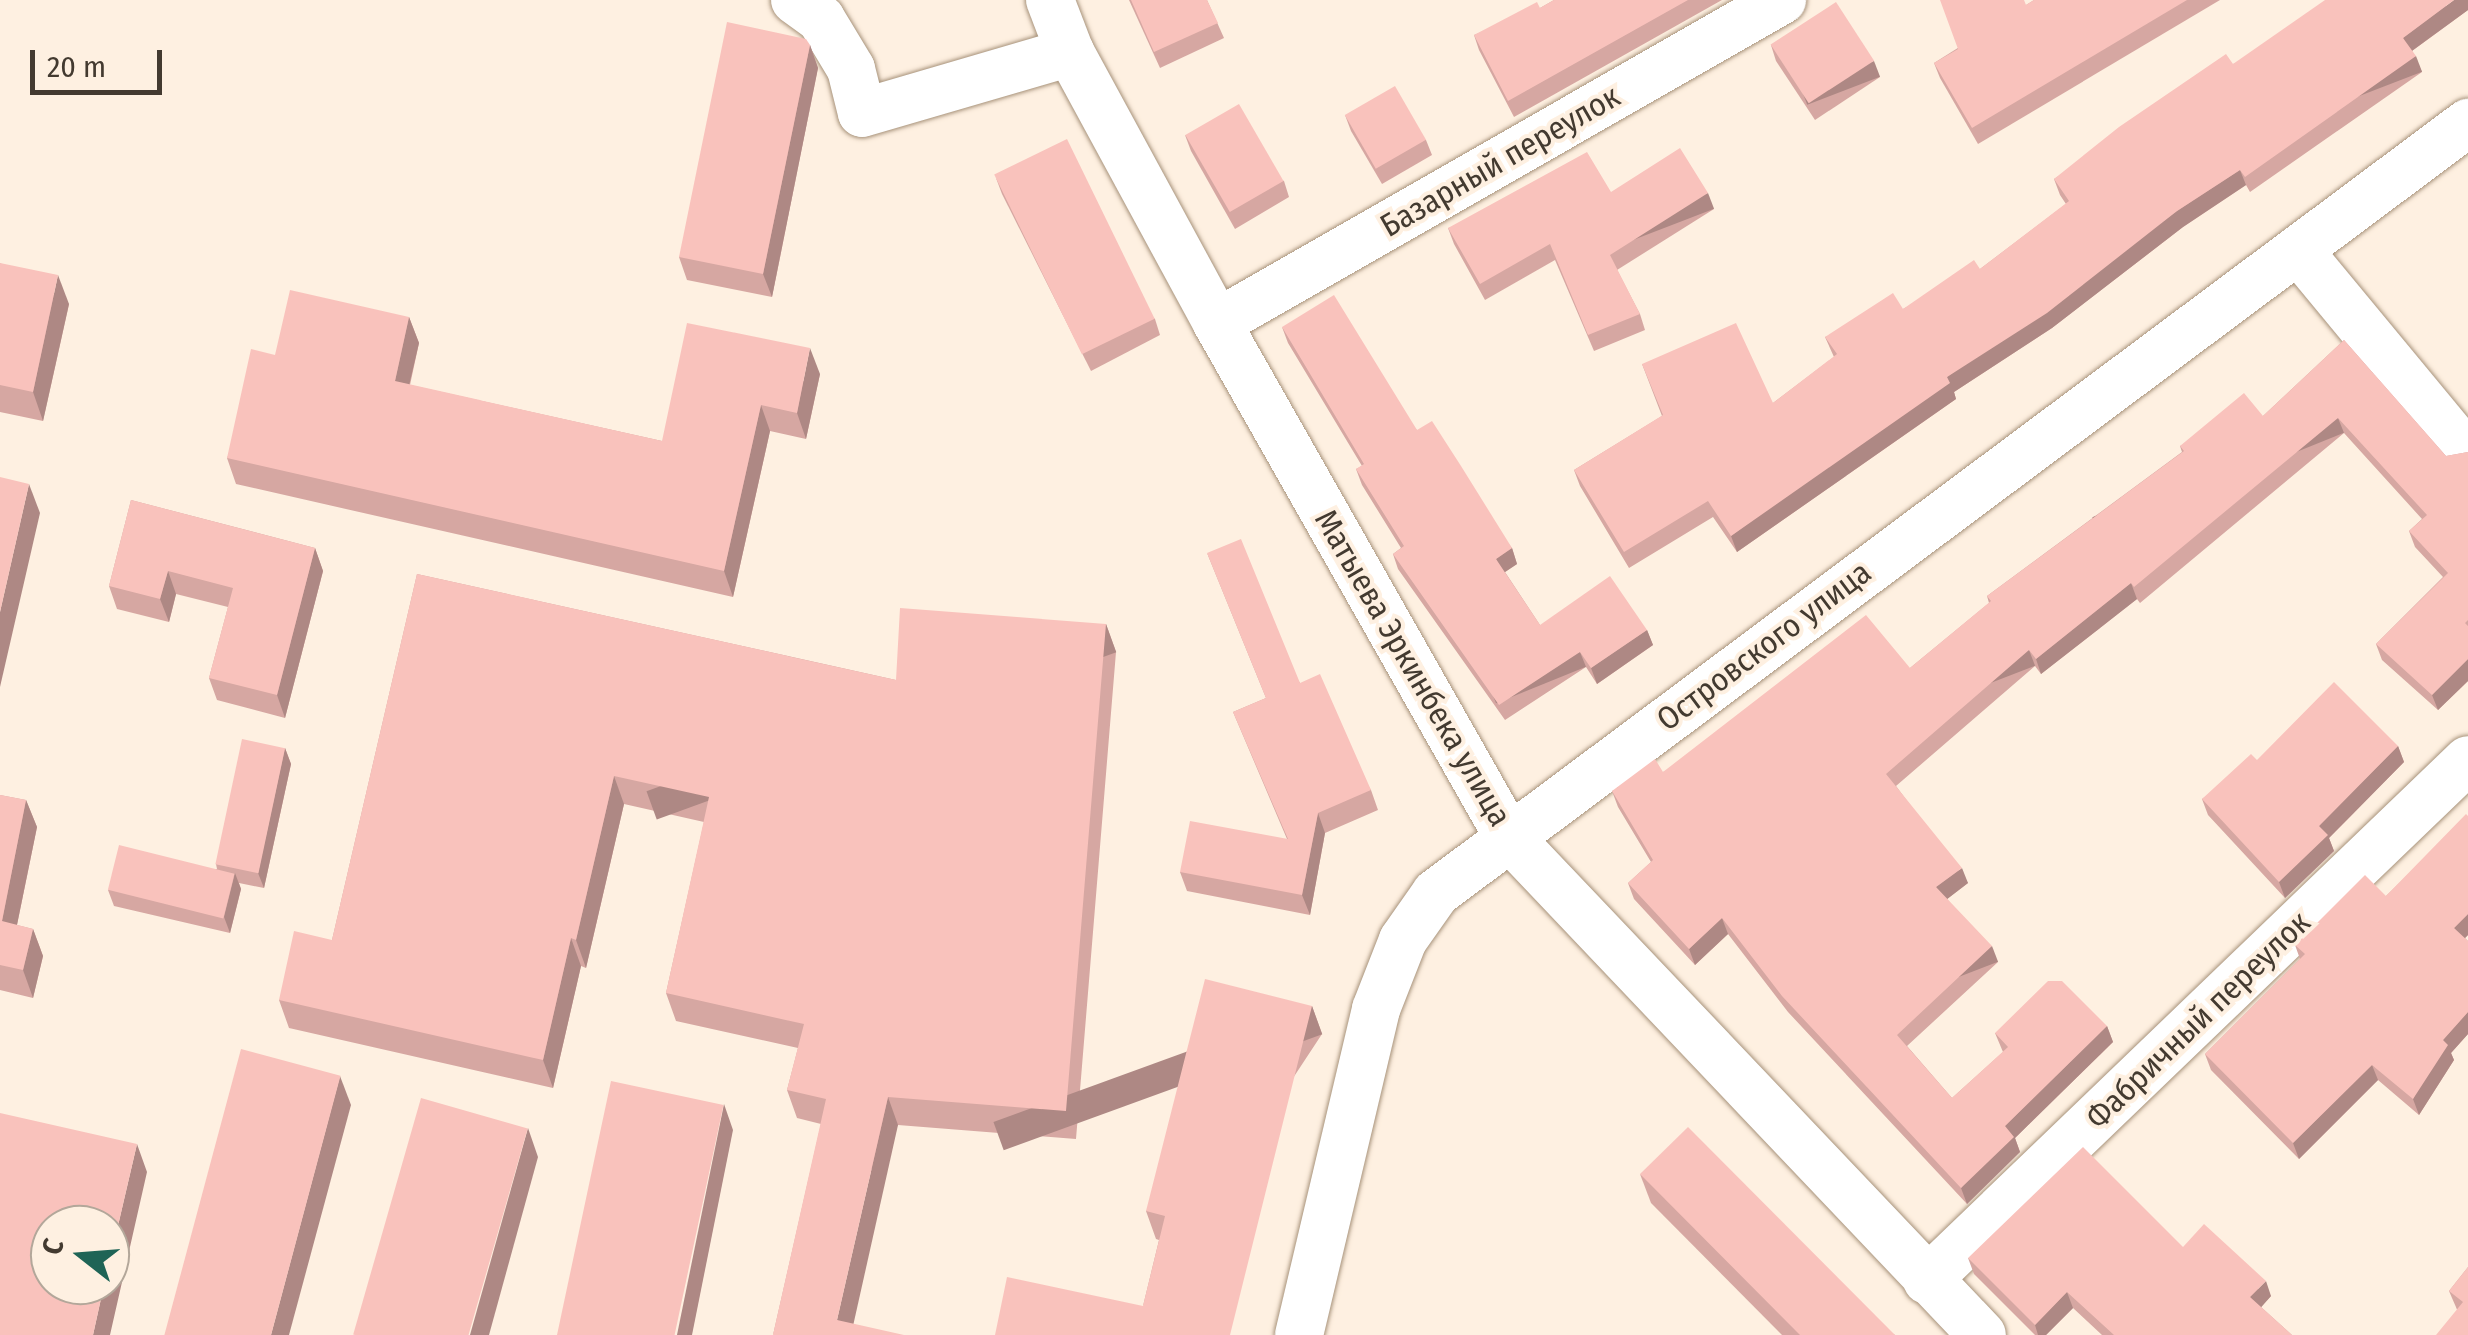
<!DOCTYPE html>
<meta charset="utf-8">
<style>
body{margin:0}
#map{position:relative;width:2468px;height:1335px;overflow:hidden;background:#fef0e1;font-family:"Fira Sans Condensed",sans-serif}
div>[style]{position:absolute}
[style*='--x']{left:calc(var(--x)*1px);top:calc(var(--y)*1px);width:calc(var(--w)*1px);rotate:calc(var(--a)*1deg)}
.roads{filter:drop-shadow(0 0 2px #a7927a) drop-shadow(0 0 2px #a7927a)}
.minor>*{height:48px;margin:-24px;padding:0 24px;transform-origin:24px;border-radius:24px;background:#fff}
.wall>*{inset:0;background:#d6a7a2}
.shaded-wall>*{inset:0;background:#ae8884;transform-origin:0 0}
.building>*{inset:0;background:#f9c2bc;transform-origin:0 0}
span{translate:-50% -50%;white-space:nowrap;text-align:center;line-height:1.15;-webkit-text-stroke:8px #fef0e1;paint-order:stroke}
.street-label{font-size:32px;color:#433a30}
.north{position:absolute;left:30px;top:1205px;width:100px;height:100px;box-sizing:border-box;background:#fef0e1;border:2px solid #b3a79a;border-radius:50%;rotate:287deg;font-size:28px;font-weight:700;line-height:40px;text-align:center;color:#433a30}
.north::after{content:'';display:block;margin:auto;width:35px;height:45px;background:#1f6456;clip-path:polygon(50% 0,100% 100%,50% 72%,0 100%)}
.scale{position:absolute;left:30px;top:50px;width:132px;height:45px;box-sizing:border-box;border:5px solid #433a30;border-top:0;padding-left:12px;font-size:30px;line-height:35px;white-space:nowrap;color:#433a30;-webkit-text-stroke:8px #fef0e1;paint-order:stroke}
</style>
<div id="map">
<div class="roads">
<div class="minor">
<i style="--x:795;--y:0;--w:32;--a:36"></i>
<i style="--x:821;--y:19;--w:58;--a:59"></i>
<i style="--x:851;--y:69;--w:45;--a:76"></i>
<i style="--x:862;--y:113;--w:217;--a:-16.3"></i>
<i style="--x:1050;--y:0;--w:56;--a:69"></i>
<i style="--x:1070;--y:52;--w:308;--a:61.5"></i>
<i style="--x:1217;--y:323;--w:590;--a:60.44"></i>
<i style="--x:1508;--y:836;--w:688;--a:46.47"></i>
<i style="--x:2298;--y:250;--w:254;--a:50.4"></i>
<i style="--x:1217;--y:323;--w:651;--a:-29.76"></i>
<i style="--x:1927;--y:1280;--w:750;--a:-43.87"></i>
<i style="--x:1299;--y:1335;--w:335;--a:-76.7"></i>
<i style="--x:1376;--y:1009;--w:74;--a:-68.6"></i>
<i style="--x:1403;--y:940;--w:57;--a:-54.9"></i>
<i style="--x:1436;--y:893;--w:1288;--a:-36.73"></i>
</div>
</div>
<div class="wall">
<i style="clip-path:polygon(1129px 0,1207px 0,1224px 38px,1160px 68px)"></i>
<i style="clip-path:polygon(1554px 0,1722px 0,1514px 117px,1479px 50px,1474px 35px,1540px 8px)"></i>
<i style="clip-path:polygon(2034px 0,2220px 0,1978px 144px,1940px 78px,1934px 63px)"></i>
<i style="clip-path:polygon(2468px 0,2468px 10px,2412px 51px,2422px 72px,2250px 192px,2246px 185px,2183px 227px,2052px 328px,1954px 392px,1956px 399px,1737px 552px,1713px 517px,1629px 568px,1580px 486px,1574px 470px,1662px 416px,1642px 364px,1773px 403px,1834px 357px,1825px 337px,1903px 309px,1980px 269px,2066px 204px,2060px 195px,2054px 179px,2233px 64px)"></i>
<i style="clip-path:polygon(810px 45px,818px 68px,772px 297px,687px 280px,679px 257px)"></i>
<i style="clip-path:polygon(1771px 45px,1880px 77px,1815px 120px,1776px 61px)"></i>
<i style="clip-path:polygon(1345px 115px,1426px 140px,1432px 155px,1382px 184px,1351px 131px)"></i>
<i style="clip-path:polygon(1185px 135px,1284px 181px,1289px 197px,1235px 229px,1191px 151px)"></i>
<i style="clip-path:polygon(996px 178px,1155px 319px,1160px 335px,1091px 371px,1002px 194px)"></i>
<i style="clip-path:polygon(1611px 192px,1714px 209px,1617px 270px,1640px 314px,1645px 330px,1594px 351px,1555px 260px,1485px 300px,1454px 244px,1448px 228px)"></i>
<i style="clip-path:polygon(0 263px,69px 304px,43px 421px,0 412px)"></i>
<i style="clip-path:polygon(409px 317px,419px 343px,410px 385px,662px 441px,820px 374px,806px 439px,770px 431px,733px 597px,236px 484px,227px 458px,275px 355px)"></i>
<i style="clip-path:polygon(1282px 327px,1417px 430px,1512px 548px,1517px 564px,1505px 572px,1540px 625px,1647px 630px,1653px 645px,1597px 684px,1586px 667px,1505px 720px,1398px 569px,1393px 554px,1401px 548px,1362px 485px,1356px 469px,1362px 466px,1288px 343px)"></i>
<i style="clip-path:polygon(2344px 340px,2446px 456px,2468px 452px,2468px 681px,2438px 710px,2382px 660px,2376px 644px,2443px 577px,2415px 547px,2409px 531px,2422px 519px,2344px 433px,2140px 603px,2137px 599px,2041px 674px,2035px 666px,1896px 786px,1968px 883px,1947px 899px,1998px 962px,1907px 1046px,1952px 1098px,2003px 1052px,1995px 1033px,2107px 1026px,2113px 1042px,2015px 1138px,2020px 1152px,1967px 1204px,1788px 1012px,1728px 934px,1695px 965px,1634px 899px,1628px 883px,1651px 862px,1618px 807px,1612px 791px,1663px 772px,1910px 668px,1989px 603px,1987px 596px,2182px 452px,2180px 446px,2263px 416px)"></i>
<i style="clip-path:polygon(131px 500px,315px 548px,323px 571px,285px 718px,217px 700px,209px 678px,228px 607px,176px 594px,169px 622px,117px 609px,109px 586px)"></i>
<i style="clip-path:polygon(1207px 553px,1300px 683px,1371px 790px,1378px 810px,1325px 833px,1310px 915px,1187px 891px,1180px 872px,1287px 839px,1233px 712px,1266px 698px)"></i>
<i style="clip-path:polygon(417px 574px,896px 680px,1106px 624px,1116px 652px,1076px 1139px,898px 1125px,773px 1335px,821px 1124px,797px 1118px,787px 1090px,798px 1048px,676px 1021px,666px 993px,704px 822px,624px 804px,586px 968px,581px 966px,553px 1088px,289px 1028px,279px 1000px,332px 940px)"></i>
<i style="clip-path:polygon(2398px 746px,2404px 762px,2329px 838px,2334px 851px,2285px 898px,2208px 815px,2202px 799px,2257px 760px)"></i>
<i style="clip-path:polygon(285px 748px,291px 764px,264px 888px,239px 883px,241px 889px,230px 933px,114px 906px,108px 890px,217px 869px,216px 864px)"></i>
<i style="clip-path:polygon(0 795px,26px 800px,37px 827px,17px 925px,33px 929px,43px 956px,33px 998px,0 990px)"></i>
<i style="clip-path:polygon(2468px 816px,2468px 935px,2465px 938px,2468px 941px,2468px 1034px,2451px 1053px,2454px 1060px,2419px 1115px,2378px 1080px,2299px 1159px,2211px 1070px,2205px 1054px,2300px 959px,2295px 945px,2386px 896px)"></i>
<i style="clip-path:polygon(1312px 1006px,1322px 1034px,1143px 1306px,1159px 1240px,1156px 1239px,1146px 1211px)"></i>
<i style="clip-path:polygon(1640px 1174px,1895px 1335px,1782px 1335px,1651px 1203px)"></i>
<i style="clip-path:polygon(2183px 1247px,2271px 1296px,2261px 1307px,2292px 1335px,2102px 1335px,2073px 1308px,2046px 1335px,2035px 1335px,1974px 1274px,1968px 1258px)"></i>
<i style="clip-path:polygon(2468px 1267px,2468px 1335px,2449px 1291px)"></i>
</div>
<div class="shaded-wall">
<i style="clip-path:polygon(2454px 0,2468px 0,2468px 10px,2409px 53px,2403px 38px)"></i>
<i style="clip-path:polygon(810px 45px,818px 68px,772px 297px,763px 274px)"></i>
<i style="left:2416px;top:56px;width:17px;height:209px;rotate:69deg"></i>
<i style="left:1874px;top:61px;width:17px;height:78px;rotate:69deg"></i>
<i style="clip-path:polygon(2240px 170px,2246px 185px,2183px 227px,2052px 328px,1954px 392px,1956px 399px,1737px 552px,1731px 536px,1947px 377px,2177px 211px)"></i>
<i style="left:1708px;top:193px;width:17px;height:116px;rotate:69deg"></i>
<i style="clip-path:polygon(58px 275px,69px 304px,43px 421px,33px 392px)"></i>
<i style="clip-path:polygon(409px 317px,419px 343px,404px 407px,395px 381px)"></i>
<i style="clip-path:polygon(810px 348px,820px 374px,806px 439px,797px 413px)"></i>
<i style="clip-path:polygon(761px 405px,770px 431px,733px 597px,724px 571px)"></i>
<i style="left:2338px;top:418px;width:16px;height:265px;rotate:68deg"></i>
<i style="clip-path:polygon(29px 484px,40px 513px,0 687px,0 612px)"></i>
<i style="clip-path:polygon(315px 548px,323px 571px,285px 718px,277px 695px)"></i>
<i style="clip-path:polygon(1512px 548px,1517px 564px,1502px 574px,1496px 559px)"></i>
<i style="clip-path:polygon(168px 571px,176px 594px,169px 622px,160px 599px)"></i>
<i style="clip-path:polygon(2131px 583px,2137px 599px,2041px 674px,2036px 659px)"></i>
<i style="left:1106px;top:624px;width:30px;height:489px;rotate:70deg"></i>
<i style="clip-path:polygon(1647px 630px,1653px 645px,1597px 684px,1591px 668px)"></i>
<i style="left:2029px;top:650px;width:17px;height:189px;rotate:69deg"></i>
<i style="left:1580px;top:652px;width:16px;height:97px;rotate:68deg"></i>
<i style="clip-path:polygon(2468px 659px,2468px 681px,2438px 710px,2432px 695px)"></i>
<i style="clip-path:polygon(2398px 746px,2404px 762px,2329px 838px,2334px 851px,2285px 898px,2279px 882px,2319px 826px)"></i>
<i style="clip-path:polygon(285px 748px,291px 764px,264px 888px,258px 873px)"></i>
<i style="clip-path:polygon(614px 776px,624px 804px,586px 968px,576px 940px)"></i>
<i style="clip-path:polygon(26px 800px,37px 827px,12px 949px,2px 921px)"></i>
<i style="clip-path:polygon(1318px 813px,1325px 833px,1310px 915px,1302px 895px)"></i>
<i style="clip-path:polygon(1962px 868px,1968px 883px,1942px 903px,1936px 887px)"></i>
<i style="clip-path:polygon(235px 873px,241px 889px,230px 933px,224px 917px)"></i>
<i style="clip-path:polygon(2468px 914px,2468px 935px,2460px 943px,2454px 928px)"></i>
<i style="clip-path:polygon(1722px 918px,1728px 934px,1695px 965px,1689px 949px)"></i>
<i style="clip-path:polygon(33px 929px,43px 956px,33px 998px,23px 970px)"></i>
<i style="clip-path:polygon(571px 938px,581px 966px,553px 1088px,543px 1060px)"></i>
<i style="left:1992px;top:946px;width:17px;height:130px;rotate:69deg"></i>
<i style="left:1312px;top:1006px;width:30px;height:339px;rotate:70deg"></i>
<i style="clip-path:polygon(2468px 1012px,2468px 1034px,2451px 1053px,2454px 1060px,2419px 1115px,2413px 1099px,2443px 1040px)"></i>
<i style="clip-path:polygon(2107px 1026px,2113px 1042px,2015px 1138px,2020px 1152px,1967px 1204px,1961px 1188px,2005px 1126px)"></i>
<i style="clip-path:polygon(2372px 1065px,2378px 1080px,2299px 1159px,2293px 1143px)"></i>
<i style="clip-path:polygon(340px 1076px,351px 1105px,289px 1335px,271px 1335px)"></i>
<i style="clip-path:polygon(888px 1097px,898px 1125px,851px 1335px,837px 1320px)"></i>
<i style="clip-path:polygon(724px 1104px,733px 1130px,692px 1335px,677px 1335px)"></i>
<i style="clip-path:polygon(528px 1128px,538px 1157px,489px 1335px,470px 1335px)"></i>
<i style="clip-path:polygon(137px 1144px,147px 1172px,110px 1335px,93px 1335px,104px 1285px,110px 1285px,110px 1260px)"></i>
<i style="clip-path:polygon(2266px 1281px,2271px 1296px,2256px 1313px,2250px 1297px)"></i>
<i style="clip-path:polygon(2067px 1292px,2073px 1308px,2046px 1335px,2038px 1335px,2035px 1325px)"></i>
</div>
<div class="building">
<i style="clip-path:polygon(1131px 0,1207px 0,1218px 23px,1154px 52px)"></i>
<i style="clip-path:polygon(1554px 0,1688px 0,1508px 101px,1474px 35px,1537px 2px,1540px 8px)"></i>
<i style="clip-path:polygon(1940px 0,2024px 0,2026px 5px,2034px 0,2187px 0,1972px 128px,1934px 63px,1958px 49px)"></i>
<i style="clip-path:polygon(2325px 0,2454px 0,2403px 38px,2416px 56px,2245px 177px,2240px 170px,2177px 211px,2047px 313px,1947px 377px,1950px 383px,1731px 536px,1708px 501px,1624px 552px,1574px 470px,1663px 415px,1642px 364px,1736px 323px,1773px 403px,1837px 354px,1825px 337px,1893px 293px,1903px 309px,1974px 260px,1980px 269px,2069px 201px,2054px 179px,2119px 127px,2226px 54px,2233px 64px)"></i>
<i style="left:1836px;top:2px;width:70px;height:78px;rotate:57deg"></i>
<i style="clip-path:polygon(727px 22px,806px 39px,810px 45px,763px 274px,679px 257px)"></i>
<i style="left:1395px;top:86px;width:62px;height:58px;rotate:60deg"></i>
<i style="left:1239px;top:104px;width:89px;height:62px;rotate:60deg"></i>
<i style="left:1067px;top:139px;width:200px;height:81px;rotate:64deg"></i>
<i style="clip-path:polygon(1680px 148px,1708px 193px,1610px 255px,1640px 314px,1588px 335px,1550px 244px,1480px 284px,1448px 228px,1587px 152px,1611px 192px)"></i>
<i style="clip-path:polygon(0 263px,58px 275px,33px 392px,0 385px)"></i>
<i style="clip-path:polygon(290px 290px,409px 317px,395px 381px,662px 441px,687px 323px,810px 348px,797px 413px,761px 405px,724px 571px,227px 458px,251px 349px,275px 355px)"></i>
<i style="clip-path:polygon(1334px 295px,1417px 430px,1432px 421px,1461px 466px,1512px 548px,1496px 559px,1540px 625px,1610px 576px,1647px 630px,1591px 668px,1580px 652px,1499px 705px,1393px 554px,1404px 546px,1356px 469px,1364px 464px,1282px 327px)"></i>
<i style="clip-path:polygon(2344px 340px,2446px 456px,2468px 452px,2468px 620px,2465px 623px,2468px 626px,2468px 659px,2432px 695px,2376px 644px,2448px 573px,2409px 531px,2427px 515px,2338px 418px,2134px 587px,2131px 583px,2036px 659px,2029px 650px,1886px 774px,1962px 868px,1936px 887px,1992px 946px,1897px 1035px,1952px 1098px,2008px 1047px,1995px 1033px,2048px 981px,2062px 981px,2107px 1026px,2005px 1126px,2014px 1137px,1961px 1188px,1782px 996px,1722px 918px,1689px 949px,1628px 883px,1653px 860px,1612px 791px,1655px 759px,1663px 772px,1866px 615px,1910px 668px,1991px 601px,1987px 596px,2184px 451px,2180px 446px,2244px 393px,2263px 416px)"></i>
<i style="clip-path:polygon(0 477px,29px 484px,0 612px)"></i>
<i style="clip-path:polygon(131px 500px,315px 548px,277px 695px,209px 678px,233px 588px,168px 571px,160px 599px,109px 586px)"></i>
<i style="clip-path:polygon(1241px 539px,1300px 683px,1320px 674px,1371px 790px,1318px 813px,1302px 895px,1180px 872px,1190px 821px,1288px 839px,1233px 712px,1266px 698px,1207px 553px)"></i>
<i style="clip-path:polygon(417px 574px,896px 680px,900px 608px,1106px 624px,1066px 1111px,888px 1097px,837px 1320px,904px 1335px,773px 1335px,826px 1099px,787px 1090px,804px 1024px,666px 993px,709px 797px,614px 776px,576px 940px,571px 938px,543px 1060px,279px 1000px,294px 931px,332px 940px)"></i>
<i style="clip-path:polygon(2334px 682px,2398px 746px,2319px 826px,2328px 835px,2279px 882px,2202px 799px,2251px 754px,2257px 760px)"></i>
<i style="left:242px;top:739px;width:44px;height:128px;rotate:12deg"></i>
<i style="clip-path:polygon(0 795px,26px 800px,2px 921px,33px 929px,23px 970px,0 965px)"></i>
<i style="clip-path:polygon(2466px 814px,2468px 816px,2468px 914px,2454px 928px,2468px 941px,2468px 1012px,2443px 1040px,2448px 1045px,2413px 1099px,2372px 1065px,2293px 1143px,2205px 1054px,2305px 954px,2295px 945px,2365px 875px,2386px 896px)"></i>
<i style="left:119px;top:845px;width:119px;height:46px;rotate:14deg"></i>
<i style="clip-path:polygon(1205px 979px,1312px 1006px,1230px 1335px,995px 1335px,1007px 1277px,1143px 1306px,1165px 1216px,1146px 1211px)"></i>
<i style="left:241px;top:1049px;width:103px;height:296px;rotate:15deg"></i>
<i style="left:611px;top:1081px;width:115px;height:260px;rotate:12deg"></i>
<i style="left:421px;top:1098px;width:111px;height:246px;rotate:16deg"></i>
<i style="clip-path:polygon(0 1113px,137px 1144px,110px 1260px,110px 1225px,50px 1225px,50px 1285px,104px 1285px,93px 1335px,0 1335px)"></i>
<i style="clip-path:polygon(1688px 1127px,1895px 1335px,1800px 1335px,1640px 1174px)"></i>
<i style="clip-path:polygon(2083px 1147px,2183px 1247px,2204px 1224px,2266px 1281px,2250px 1297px,2292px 1335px,2114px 1335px,2067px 1292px,2035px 1325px,1968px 1258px)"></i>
<i style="clip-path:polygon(2468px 1267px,2468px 1335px,2436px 1335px,2463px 1302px,2449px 1291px)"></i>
</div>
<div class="street-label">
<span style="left:1500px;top:161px;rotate:-30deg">Базарный переулок</span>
<span style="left:1764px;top:646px;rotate:-37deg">Островского улица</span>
<span style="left:1413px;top:668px;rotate:60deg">Матыева Эркинбека улица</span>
<span style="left:2198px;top:1020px;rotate:-44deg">Фабричный переулок</span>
</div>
<div class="north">С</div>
<div class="scale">20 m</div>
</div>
